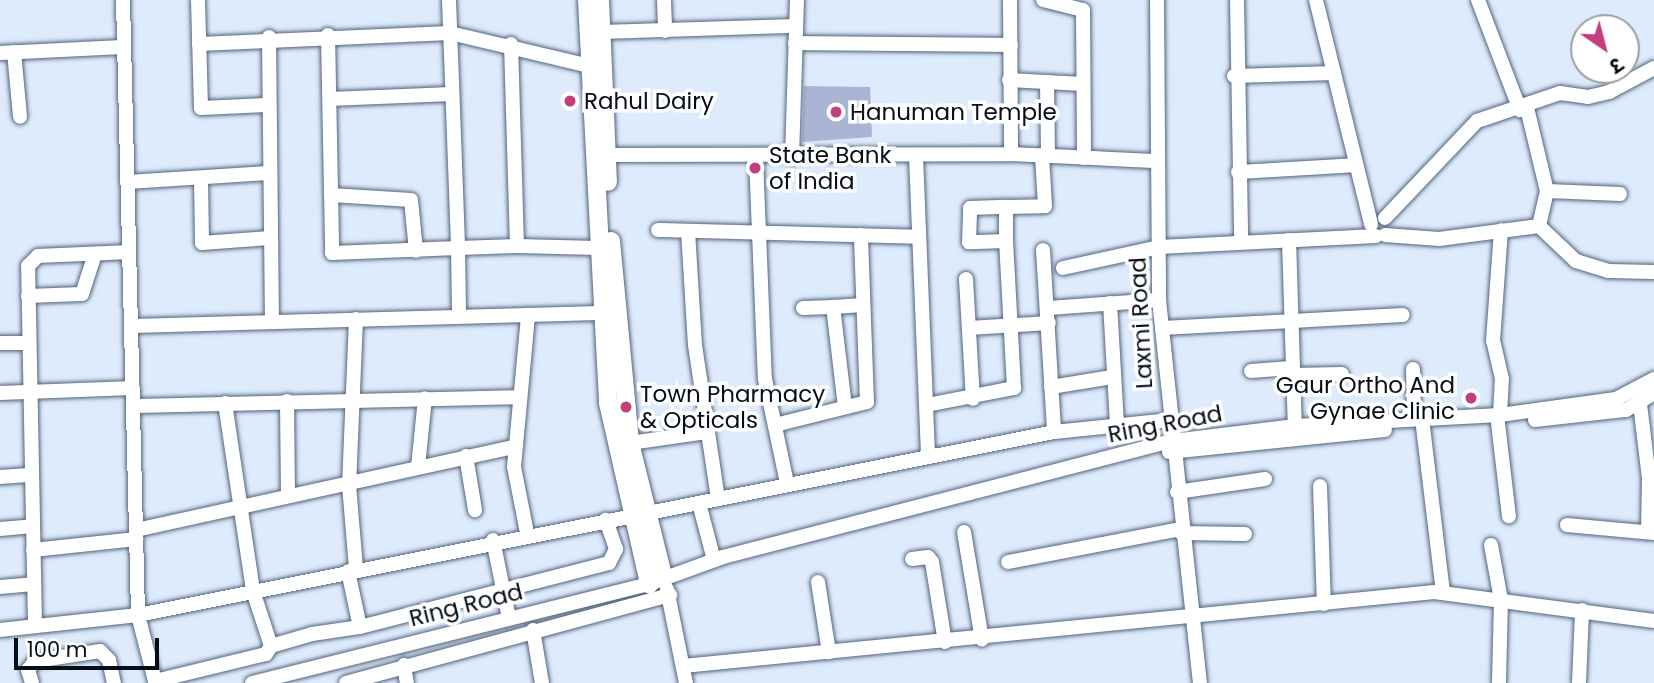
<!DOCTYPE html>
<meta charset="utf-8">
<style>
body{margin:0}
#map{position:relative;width:1654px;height:683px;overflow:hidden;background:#deebfc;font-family:Poppins,"Noto Sans Devanagari",sans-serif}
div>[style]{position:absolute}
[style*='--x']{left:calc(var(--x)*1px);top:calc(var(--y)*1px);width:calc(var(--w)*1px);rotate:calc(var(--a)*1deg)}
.building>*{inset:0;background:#acb4d3}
.roads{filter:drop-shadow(0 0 2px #51647b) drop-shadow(0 0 2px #51647b)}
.minor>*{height:14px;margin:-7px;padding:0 7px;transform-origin:7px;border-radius:7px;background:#fff}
.major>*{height:18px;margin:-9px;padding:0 9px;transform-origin:9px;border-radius:9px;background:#fff}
.dots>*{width:19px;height:19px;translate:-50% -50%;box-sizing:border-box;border:4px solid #fff;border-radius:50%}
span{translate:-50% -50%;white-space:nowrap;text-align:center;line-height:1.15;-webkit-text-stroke:7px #fff;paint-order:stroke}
.poi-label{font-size:23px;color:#060d16}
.left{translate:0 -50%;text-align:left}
.right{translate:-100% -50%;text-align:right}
.street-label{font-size:23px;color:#060d16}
.north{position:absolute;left:1570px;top:14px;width:70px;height:70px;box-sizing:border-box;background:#fff;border:2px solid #9b9ea2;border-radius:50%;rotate:145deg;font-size:19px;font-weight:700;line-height:28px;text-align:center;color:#060d16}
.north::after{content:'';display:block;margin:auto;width:24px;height:32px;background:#c43d7c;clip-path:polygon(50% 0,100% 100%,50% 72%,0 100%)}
.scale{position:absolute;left:14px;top:638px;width:145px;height:32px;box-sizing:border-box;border:4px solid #060d16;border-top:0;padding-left:9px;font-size:21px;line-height:24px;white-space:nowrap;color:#060d16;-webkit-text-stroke:5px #fff;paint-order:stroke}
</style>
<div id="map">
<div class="building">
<i style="clip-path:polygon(804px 86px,870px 87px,872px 137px,802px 142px)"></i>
</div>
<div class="roads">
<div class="minor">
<i style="--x:123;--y:0;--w:615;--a:88.6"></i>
<i style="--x:138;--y:615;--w:68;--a:75.6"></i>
<i style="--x:155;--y:681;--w:114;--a:-13.7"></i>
<i style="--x:266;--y:654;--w:9;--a:-58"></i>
<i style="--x:271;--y:646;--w:43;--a:-16.3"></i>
<i style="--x:312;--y:634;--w:49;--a:-8.3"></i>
<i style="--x:360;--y:627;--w:57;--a:-102.1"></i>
<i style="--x:198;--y:0;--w:108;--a:88.4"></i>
<i style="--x:201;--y:108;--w:65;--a:-2.6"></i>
<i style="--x:449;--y:0;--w:248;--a:87.9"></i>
<i style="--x:458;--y:248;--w:59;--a:-1.9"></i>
<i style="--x:664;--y:0;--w:31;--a:88"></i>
<i style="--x:1010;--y:0;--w:154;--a:89.6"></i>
<i style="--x:1043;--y:0;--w:41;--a:14"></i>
<i style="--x:1083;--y:10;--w:148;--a:89.6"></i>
<i style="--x:1157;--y:0;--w:300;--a:89.6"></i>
<i style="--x:1159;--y:300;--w:385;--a:83.9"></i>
<i style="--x:1237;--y:0;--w:241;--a:89"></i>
<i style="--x:1316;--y:0;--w:231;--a:76.2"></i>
<i style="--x:1478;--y:0;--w:118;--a:69.1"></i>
<i style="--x:601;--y:32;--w:195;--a:-1.8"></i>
<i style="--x:328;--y:35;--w:218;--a:88.9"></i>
<i style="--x:332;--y:253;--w:126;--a:-2.3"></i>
<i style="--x:458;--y:248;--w:67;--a:89.1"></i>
<i style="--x:269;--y:37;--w:283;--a:89.4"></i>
<i style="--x:795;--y:43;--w:216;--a:0.5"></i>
<i style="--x:199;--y:44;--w:251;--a:-2.5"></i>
<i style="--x:450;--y:33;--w:144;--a:13.3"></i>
<i style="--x:511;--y:44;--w:202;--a:88.3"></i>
<i style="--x:517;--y:246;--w:82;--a:1.4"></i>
<i style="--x:14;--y:52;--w:65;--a:84.7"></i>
<i style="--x:0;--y:53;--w:123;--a:-2.8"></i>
<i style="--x:1234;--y:76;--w:100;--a:-1.7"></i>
<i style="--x:1009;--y:80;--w:74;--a:3.1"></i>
<i style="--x:1047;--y:82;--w:74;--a:89.2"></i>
<i style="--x:330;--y:99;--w:121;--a:-2.4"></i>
<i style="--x:1527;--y:108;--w:85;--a:76.5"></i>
<i style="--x:1547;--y:191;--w:36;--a:103"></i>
<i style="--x:1539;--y:226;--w:51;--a:43.4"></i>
<i style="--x:1576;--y:261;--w:34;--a:17"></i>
<i style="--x:1608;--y:271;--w:46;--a:1.2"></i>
<i style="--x:599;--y:155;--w:412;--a:-0.1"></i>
<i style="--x:1011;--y:154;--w:143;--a:2.8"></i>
<i style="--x:916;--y:156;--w:300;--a:87.7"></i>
<i style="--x:756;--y:158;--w:221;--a:87.7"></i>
<i style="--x:765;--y:379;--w:106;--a:78.1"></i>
<i style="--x:792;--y:158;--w:158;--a:-88.2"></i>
<i style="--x:1238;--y:172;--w:117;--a:-3.4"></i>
<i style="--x:201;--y:178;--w:65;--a:89.1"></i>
<i style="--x:202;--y:243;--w:68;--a:-4.2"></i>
<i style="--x:128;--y:182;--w:140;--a:-3.7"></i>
<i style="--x:1547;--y:191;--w:73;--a:2.4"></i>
<i style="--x:331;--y:195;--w:80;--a:3.6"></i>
<i style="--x:411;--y:200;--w:51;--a:84.4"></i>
<i style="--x:1006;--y:207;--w:34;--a:90"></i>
<i style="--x:1006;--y:241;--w:37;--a:178"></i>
<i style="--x:969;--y:242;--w:34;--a:-88"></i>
<i style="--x:970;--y:208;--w:36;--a:-2"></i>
<i style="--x:1006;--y:207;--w:39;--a:-1"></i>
<i style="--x:1045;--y:206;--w:51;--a:-93.4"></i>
<i style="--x:1385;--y:218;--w:134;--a:-46.5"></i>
<i style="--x:1477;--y:121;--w:88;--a:-18.6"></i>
<i style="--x:1560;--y:93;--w:28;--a:8"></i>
<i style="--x:1588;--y:97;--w:22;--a:-13"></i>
<i style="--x:1609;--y:92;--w:51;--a:-28.1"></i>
<i style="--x:658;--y:230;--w:261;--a:1.5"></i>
<i style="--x:688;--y:231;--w:114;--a:86.5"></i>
<i style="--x:695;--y:345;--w:156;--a:81.5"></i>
<i style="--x:1385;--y:235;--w:54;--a:4.2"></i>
<i style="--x:1439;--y:239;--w:101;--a:-7.4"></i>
<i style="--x:1289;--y:240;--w:186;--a:88.2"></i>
<i style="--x:1043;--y:250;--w:182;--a:86.5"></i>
<i style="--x:1063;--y:268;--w:98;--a:-12.3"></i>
<i style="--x:1159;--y:247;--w:217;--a:-2.9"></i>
<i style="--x:966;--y:279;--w:120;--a:86.7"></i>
<i style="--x:28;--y:296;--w:54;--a:-2.1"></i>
<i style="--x:82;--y:294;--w:42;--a:-72"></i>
<i style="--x:1110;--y:303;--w:121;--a:86.7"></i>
<i style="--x:803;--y:308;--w:30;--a:-2"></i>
<i style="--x:1049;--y:308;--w:110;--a:-4.2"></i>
<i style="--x:356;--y:319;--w:166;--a:92.4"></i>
<i style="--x:349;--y:485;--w:84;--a:85.2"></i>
<i style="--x:131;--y:326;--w:470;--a:-1.6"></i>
<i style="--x:969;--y:328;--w:80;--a:-3.6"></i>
<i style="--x:1162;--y:328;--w:241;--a:-3.1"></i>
<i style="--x:0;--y:343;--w:29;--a:0"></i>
<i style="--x:1413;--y:369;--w:49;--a:88.8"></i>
<i style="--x:1251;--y:371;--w:40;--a:-4.3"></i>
<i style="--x:1292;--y:375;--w:50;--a:-1.1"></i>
<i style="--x:1051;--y:387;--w:62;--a:-9.3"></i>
<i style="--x:0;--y:393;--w:133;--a:-2.2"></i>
<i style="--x:287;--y:401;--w:95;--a:89.4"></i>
<i style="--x:225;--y:403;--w:190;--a:81.5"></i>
<i style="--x:253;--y:591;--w:58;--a:71.9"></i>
<i style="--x:1640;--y:404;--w:75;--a:83.1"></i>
<i style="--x:1649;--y:478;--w:54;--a:91.1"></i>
<i style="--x:927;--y:405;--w:89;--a:-11.1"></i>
<i style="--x:1014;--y:388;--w:147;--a:-93.1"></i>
<i style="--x:133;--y:406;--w:386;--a:-1.3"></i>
<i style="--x:845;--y:407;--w:101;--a:-96.8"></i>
<i style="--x:833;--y:307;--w:30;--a:-4"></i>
<i style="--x:1500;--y:415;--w:36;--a:-87"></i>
<i style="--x:1502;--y:379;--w:39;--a:-103"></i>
<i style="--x:1493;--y:341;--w:111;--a:-85.9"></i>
<i style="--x:1535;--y:420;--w:92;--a:-6.3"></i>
<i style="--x:1626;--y:410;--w:33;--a:-31"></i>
<i style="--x:1498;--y:423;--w:94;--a:83.3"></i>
<i style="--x:775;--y:425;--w:95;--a:-14"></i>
<i style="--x:867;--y:402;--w:167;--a:-92.1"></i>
<i style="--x:1423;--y:427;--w:167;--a:83.1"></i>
<i style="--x:630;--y:443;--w:77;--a:-8.2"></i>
<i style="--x:1169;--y:452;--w:217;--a:-5.8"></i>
<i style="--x:466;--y:456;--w:55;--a:80.5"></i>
<i style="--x:418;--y:467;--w:69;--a:-84.2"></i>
<i style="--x:0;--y:477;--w:32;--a:-4"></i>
<i style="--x:1320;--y:486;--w:118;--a:88.1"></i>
<i style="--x:1177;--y:492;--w:89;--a:-8.4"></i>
<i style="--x:699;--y:503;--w:59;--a:75.3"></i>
<i style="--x:1567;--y:525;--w:87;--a:5.3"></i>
<i style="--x:0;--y:529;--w:33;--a:-5"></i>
<i style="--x:136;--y:530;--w:387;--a:-12.4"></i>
<i style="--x:964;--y:532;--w:109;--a:80.5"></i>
<i style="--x:527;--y:533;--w:67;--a:-101.1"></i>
<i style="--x:514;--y:467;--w:153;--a:-84.7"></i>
<i style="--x:1181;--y:533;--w:64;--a:0.9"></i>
<i style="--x:493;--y:540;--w:80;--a:78.4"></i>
<i style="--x:1491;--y:545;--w:56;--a:79.7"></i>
<i style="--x:1501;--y:600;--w:83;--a:91.4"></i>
<i style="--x:33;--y:550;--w:104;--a:-6.1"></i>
<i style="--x:912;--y:559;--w:16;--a:-7"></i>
<i style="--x:928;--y:557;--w:6;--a:51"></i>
<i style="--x:932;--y:562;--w:81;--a:80.8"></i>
<i style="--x:1008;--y:562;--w:176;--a:-10.8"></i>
<i style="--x:818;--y:582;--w:71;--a:81.1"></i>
<i style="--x:0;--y:587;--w:33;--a:-5"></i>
<i style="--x:667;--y:589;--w:96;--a:78.6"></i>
<i style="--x:35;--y:625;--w:359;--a:-91.1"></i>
<i style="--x:28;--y:266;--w:14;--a:-45"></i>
<i style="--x:38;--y:256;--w:91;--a:-2.5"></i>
<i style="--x:360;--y:627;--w:257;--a:-14.4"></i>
<i style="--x:609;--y:563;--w:16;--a:-63"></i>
<i style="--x:616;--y:549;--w:31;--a:-109"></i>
<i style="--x:0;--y:630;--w:139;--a:-6.2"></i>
<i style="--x:138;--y:615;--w:934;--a:-11.3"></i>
<i style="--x:1054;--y:432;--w:117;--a:-5.9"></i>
<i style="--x:533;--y:630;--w:54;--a:80.4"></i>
<i style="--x:404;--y:665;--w:18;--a:81"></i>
<i style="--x:683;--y:666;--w:755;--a:-5.63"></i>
<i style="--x:1434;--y:592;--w:222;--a:7.5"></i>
<i style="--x:32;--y:683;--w:14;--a:-107"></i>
<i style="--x:28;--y:670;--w:11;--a:-52"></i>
<i style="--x:35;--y:661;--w:66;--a:-8.7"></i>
<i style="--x:100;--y:651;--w:13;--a:45"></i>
<i style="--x:109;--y:660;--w:24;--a:78"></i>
<i style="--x:252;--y:683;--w:409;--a:-14"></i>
<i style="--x:649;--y:584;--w:79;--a:-20"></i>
<i style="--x:723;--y:557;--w:465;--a:-14.5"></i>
<i style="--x:1173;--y:441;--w:123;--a:-7"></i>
<i style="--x:1295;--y:426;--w:205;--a:-3.1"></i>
<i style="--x:1500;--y:415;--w:117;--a:-7.9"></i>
<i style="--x:1616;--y:399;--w:43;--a:-27.8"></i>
<i style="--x:346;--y:683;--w:336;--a:-15.2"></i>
<i style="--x:1579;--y:683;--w:73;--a:-87.6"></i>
</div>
<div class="major">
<i style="--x:587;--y:0;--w:404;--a:87"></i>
<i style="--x:608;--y:403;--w:186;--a:77.2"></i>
<i style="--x:600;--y:0;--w:182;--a:87.5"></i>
<i style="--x:611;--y:241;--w:203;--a:84.6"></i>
<i style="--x:630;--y:443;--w:140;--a:76"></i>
</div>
</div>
<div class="dots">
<i style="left:570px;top:101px;background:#c43d7c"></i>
<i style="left:836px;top:112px;background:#c43d7c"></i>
<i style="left:755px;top:168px;background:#c43d7c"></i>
<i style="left:1471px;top:398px;background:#c43d7c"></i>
<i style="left:626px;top:407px;background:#c43d7c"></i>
</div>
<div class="poi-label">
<span class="left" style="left:584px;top:101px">Rahul Dairy</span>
<span class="left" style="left:850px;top:112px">Hanuman Temple</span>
<span class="left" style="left:769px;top:168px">State Bank<br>of India</span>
<span class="right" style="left:1455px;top:398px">Gaur Ortho And<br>Gynae Clinic</span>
<span class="left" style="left:640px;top:407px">Town Pharmacy<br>&amp; Opticals</span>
</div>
<div class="street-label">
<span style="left:1141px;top:323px;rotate:-93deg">Laxmi Road</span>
<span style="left:1165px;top:424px;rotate:-11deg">Ring Road</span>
<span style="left:466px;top:605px;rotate:-14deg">Ring Road</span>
</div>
<div class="north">उ</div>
<div class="scale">100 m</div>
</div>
